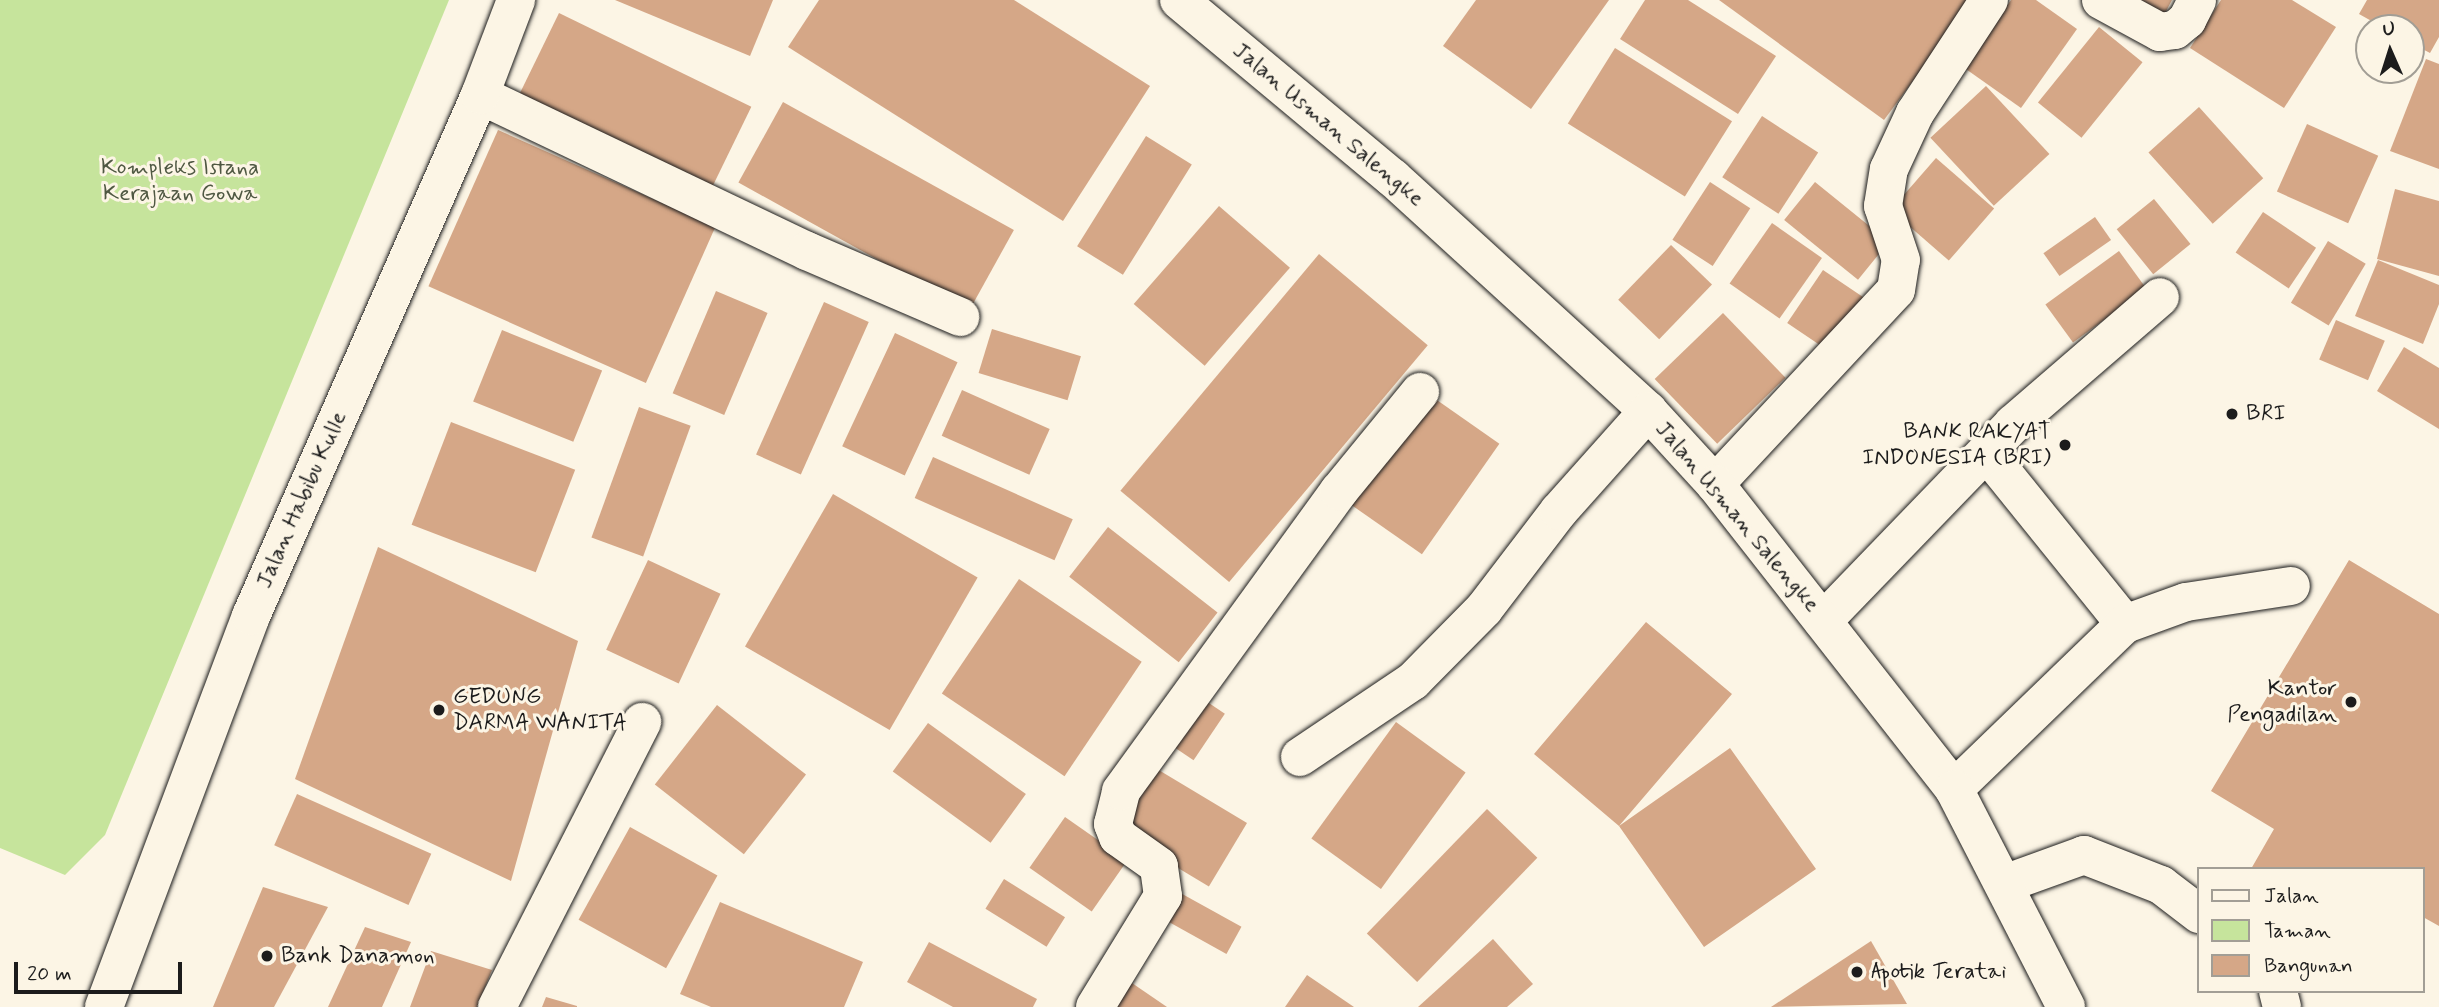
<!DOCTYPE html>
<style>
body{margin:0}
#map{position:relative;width:2439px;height:1007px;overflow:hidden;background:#fcf5e5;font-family:Mynerve,sans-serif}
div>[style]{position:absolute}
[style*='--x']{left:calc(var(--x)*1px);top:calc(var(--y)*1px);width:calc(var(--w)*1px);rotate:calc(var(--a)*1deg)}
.green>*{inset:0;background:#c6e49c}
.building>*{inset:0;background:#d5a787;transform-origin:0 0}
.roads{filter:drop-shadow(0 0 2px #1c1c1c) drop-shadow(0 0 2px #1c1c1c)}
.minor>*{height:38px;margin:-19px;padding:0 19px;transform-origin:19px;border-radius:19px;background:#fcf5e5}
.highway>*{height:38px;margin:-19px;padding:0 19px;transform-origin:19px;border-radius:19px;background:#fcf5e5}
.dots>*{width:19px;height:19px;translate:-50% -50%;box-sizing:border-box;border:4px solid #fcf5e5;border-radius:50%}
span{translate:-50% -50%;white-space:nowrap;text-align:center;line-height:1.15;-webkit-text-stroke:6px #fcf5e5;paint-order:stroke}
.street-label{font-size:23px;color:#1c1c1c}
.park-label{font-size:23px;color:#4f5842}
.poi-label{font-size:23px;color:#1c1c1c}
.left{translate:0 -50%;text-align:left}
.right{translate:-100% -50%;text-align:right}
.legend{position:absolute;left:2197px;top:867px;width:228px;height:126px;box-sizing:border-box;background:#fcf5e5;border:2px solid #a29e95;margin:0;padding:9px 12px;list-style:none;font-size:21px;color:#1c1c1c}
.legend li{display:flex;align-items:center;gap:14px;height:35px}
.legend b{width:35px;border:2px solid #a29e95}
.north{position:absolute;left:2355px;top:14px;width:70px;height:70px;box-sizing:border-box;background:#fcf5e5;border:2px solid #a29e95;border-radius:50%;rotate:357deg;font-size:19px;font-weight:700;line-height:28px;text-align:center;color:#1c1c1c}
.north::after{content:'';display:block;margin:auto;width:24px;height:32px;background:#1c1c1c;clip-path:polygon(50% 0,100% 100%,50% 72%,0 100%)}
.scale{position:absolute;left:14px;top:962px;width:168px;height:32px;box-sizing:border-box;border:4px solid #1c1c1c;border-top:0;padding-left:9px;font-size:21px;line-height:24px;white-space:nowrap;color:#1c1c1c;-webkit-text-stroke:5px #fcf5e5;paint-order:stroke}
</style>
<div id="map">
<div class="green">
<i style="clip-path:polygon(0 0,449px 0,105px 835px,65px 875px,0 848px)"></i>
</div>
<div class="building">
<i style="clip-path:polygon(615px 0,773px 0,750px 56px)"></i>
<i style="clip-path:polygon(819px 0,1014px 0,1150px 86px,1063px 221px,788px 47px)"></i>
<i style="clip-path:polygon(1476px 0,1609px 0,1531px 109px,1443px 46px)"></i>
<i style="clip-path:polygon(1645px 0,1688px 0,1776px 56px,1738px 114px,1620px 39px)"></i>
<i style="clip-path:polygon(1719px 0,1973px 0,1884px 120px)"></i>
<i style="clip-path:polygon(2011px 0,2036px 0,2077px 29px,2021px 108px,1963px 67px)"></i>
<i style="clip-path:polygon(2136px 0,2172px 0,2164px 15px)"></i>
<i style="clip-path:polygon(2221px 0,2292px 0,2336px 27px,2284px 108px,2190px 48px)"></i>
<i style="clip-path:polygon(2367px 0,2439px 0,2439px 37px,2430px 53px,2411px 43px,2411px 28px,2384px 28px,2359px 14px)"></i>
<i style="left:559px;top:13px;width:214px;height:92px;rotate:26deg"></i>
<i style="left:2099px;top:27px;width:56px;height:97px;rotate:39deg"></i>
<i style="left:1615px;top:48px;width:138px;height:89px;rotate:32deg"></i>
<i style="clip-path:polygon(2426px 59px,2439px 64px,2439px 169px,2390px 151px)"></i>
<i style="left:1986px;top:86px;width:93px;height:76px;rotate:47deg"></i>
<i style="left:783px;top:102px;width:264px;height:92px;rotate:29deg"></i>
<i style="left:2199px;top:107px;width:96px;height:68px;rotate:48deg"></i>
<i style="left:1762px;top:116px;width:67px;height:73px;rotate:33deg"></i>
<i style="left:2307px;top:124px;width:78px;height:74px;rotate:24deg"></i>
<i style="left:498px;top:130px;width:238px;height:171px;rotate:24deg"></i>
<i style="left:1146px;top:136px;width:54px;height:130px;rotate:32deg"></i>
<i style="left:1936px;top:158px;width:77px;height:69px;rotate:41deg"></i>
<i style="left:1710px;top:182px;width:48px;height:69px;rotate:33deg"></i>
<i style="left:1815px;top:182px;width:95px;height:49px;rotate:39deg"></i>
<i style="clip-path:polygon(2395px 189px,2439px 201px,2439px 276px,2377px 259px)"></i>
<i style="left:2154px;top:199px;width:58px;height:48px;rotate:51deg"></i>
<i style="left:1219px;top:206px;width:94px;height:130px;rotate:41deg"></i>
<i style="left:2263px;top:212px;width:64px;height:49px;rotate:34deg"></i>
<i style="left:2095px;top:217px;width:28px;height:63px;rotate:55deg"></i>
<i style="left:1772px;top:223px;width:61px;height:74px;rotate:35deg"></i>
<i style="left:2328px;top:241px;width:44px;height:72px;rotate:31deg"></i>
<i style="left:1671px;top:245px;width:57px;height:76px;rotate:44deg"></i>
<i style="left:2119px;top:251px;width:47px;height:91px;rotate:54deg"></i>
<i style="left:1319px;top:254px;width:142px;height:309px;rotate:40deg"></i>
<i style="clip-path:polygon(2378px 260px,2439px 285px,2439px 304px,2423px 344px,2355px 316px)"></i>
<i style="left:1823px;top:270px;width:50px;height:64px;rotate:34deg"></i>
<i style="left:716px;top:291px;width:56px;height:111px;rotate:23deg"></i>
<i style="left:824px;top:302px;width:49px;height:167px;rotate:24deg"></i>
<i style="left:1723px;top:313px;width:90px;height:95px;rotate:46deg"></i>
<i style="left:2336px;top:320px;width:53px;height:43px;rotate:23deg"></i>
<i style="left:992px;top:329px;width:93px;height:46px;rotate:17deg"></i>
<i style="left:502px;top:330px;width:108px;height:77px;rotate:22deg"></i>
<i style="left:895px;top:333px;width:69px;height:125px;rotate:25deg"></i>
<i style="clip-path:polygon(2404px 347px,2439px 368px,2439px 429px,2377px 391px)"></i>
<i style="left:962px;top:390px;width:96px;height:50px;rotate:24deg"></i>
<i style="left:1424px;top:391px;width:92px;height:135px;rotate:35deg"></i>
<i style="left:639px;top:407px;width:55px;height:139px;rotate:20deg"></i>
<i style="left:451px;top:422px;width:133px;height:110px;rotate:21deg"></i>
<i style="left:933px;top:457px;width:153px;height:45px;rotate:24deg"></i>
<i style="left:833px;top:494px;width:167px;height:176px;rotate:30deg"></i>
<i style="left:1108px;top:527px;width:139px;height:63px;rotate:38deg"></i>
<i style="clip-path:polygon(378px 547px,578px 641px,511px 881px,295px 779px)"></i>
<i style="left:648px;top:560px;width:80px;height:99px;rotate:25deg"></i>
<i style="clip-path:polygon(2349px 560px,2439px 614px,2439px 926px,2423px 917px,2423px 869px,2251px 869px,2274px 829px,2211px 791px)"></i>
<i style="left:1019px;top:579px;width:148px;height:138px;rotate:34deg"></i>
<i style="clip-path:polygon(1646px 622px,1732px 694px,1619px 826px,1730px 748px,1816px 869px,1704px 947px,1619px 826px,1534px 754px)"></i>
<i style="left:1200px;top:697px;width:30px;height:56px;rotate:34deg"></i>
<i style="left:717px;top:705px;width:113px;height:101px;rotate:38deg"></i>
<i style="left:1396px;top:722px;width:86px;height:144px;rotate:36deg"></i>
<i style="left:928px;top:723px;width:121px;height:60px;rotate:36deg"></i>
<i style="left:1157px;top:769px;width:105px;height:74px;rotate:31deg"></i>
<i style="left:297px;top:794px;width:147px;height:56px;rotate:24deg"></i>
<i style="left:1487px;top:809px;width:70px;height:173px;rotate:44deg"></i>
<i style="left:1065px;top:817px;width:76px;height:62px;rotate:35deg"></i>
<i style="left:630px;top:827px;width:100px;height:106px;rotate:29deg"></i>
<i style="left:1004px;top:879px;width:72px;height:35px;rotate:32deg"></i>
<i style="clip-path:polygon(263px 887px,328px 907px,274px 1007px,213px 1007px)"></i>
<i style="left:1175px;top:890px;width:76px;height:31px;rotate:29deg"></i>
<i style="clip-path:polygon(720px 902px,863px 962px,844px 1007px,711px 1007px,680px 994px)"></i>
<i style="clip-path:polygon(365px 927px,411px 942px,382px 1007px,328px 1007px)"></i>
<i style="clip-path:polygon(1493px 939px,1533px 984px,1507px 1007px,1418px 1007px)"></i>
<i style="clip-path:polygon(1871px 941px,1907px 1004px,1771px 1007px)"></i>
<i style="clip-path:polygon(929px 942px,1037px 999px,1033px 1007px,953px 1007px,907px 982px)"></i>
<i style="clip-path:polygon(431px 951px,492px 970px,477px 1007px,410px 1007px)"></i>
<i style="clip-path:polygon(1307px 975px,1354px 1007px,1285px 1007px)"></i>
<i style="clip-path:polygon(1129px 981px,1167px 1007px,1110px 1007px)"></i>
<i style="clip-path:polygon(546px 997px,577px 1006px,577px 1007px,542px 1007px)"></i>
</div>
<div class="roads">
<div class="minor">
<i style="--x:2101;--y:0;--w:67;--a:28.5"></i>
<i style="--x:2160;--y:32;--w:15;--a:-8"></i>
<i style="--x:2175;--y:30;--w:16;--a:-40"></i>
<i style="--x:2187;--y:20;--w:22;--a:-63"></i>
<i style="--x:480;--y:95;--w:362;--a:25.5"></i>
<i style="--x:807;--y:251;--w:167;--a:23.3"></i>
<i style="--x:1987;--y:453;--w:220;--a:51.1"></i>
<i style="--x:1715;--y:484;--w:265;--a:-47"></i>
<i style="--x:1896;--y:290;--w:30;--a:-81"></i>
<i style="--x:1901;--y:260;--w:57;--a:-108.4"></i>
<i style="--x:1883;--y:206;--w:37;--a:-81"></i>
<i style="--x:1889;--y:169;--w:62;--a:-65.1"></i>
<i style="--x:1915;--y:113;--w:135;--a:-56.8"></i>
<i style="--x:1823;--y:621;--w:274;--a:-46"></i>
<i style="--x:2013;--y:424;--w:194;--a:-40.8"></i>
<i style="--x:1300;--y:757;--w:136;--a:-33.9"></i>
<i style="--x:1413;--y:681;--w:101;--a:-45.4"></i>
<i style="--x:1484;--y:609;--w:123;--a:-52.6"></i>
<i style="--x:1559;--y:511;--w:134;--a:-48.3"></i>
<i style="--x:1954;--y:789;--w:238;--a:-44"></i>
<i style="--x:2125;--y:624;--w:65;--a:-19.8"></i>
<i style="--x:2186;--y:602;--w:106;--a:-8.7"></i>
<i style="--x:2004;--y:884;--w:85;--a:-19.9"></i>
<i style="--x:2084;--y:855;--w:83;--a:21.3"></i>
<i style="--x:2161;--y:885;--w:48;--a:37.3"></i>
<i style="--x:2278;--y:991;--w:16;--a:76"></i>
<i style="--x:104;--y:1007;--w:418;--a:-69.4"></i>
<i style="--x:251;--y:616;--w:569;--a:-66.27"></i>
<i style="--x:480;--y:95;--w:102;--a:-69.2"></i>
<i style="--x:497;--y:1007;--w:320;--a:-63"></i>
<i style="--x:1095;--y:1007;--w:130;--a:-58.5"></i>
<i style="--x:1163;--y:896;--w:30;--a:-98"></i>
<i style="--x:1159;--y:866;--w:50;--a:-144.7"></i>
<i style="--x:1118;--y:837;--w:14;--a:-111"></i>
<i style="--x:1113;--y:824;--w:34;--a:-76"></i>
<i style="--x:1121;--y:791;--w:371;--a:-54"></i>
<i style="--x:1339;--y:491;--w:128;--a:-50.7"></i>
</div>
<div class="highway">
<i style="--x:1179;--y:0;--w:278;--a:39.8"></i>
<i style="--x:1393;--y:178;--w:345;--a:42.4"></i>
<i style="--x:1648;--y:411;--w:99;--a:47.5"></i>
<i style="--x:1715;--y:484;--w:387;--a:51.9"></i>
<i style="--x:1954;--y:789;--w:245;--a:62.8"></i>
</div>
</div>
<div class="dots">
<i style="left:2232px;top:414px;background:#1c1c1c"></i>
<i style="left:2065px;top:445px;background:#1c1c1c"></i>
<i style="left:2351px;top:702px;background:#1c1c1c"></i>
<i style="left:439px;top:710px;background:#1c1c1c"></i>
<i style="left:267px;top:956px;background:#1c1c1c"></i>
<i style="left:1857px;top:972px;background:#1c1c1c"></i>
</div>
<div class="street-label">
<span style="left:1328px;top:125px;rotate:40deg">Jalan Usman Salengke</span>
<span style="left:302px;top:500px;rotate:-66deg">Jalan Habibu Kulle</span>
<span style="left:1737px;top:517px;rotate:50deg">Jalan Usman Salengke</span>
</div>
<div class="park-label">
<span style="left:180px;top:181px">Kompleks Istana<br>Kerajaan Gowa</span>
</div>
<div class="poi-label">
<span class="left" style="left:2246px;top:414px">BRI</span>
<span class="right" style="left:2051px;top:445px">BANK RAKYAT<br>INDONESIA (BRI)</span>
<span class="right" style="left:2337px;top:702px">Kantor<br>Pengadilan</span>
<span class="left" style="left:453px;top:710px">GEDUNG<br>DARMA WANITA</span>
<span class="left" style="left:281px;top:956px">Bank Danamon</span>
<span class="left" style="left:1871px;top:972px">Apotik Teratai</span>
</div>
<ul class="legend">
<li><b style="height:9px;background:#fcf5e5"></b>Jalan</li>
<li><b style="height:19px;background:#c6e49c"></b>Taman</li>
<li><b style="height:19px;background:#d5a787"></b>Bangunan</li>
</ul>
<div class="north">U</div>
<div class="scale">20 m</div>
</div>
